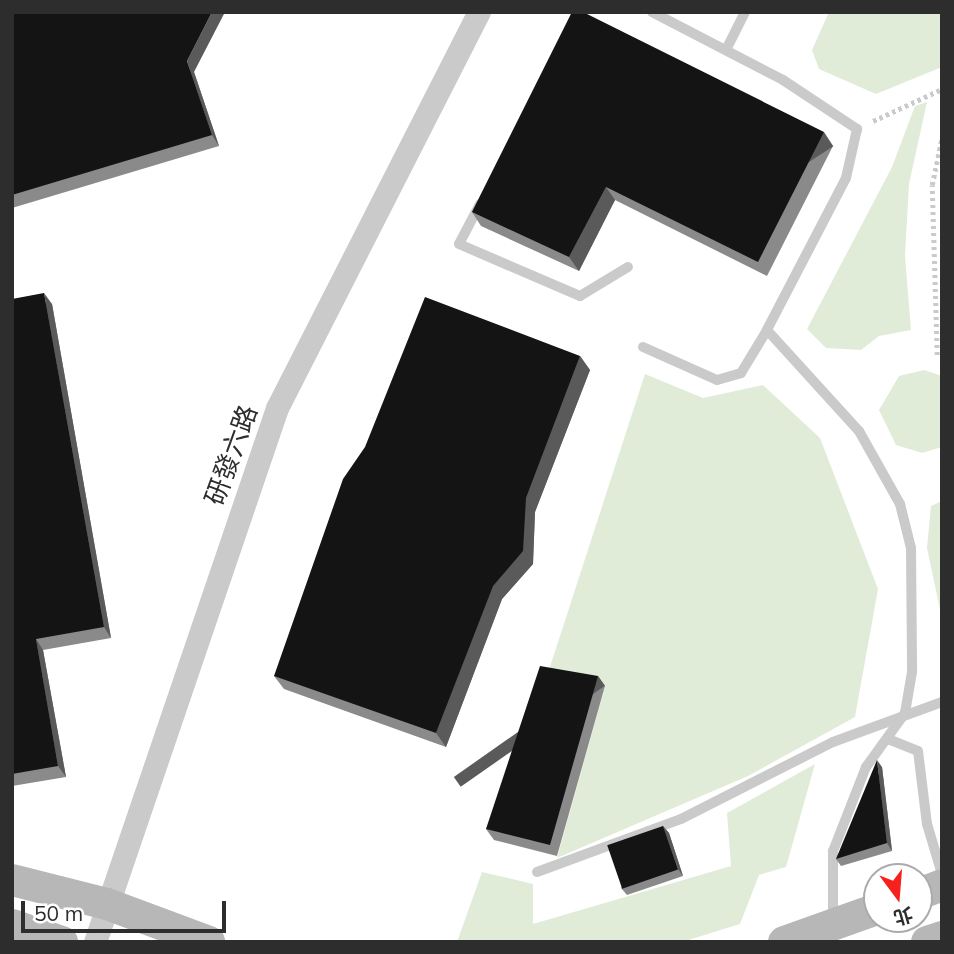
<!DOCTYPE html>
<meta charset="utf-8">
<style>
body{margin:0}
#map{position:relative;width:954px;height:954px;overflow:hidden;background:#fff;font-family:Mulish,"Noto Sans TC",sans-serif}
div>[style]{position:absolute}
[style*='--x']{left:calc(var(--x)*1px);top:calc(var(--y)*1px);width:calc(var(--w)*1px);rotate:calc(var(--a)*1deg)}
.green>*{inset:0;background:#e1ecd8}
.path>*{height:4.5px;margin-top:-2.25px;transform-origin:0;background:repeating-linear-gradient(90deg,#cacaca 0 3.5px,transparent 0 7px)}
.lane>*{height:10px;margin:-5px;padding:0 5px;transform-origin:5px;border-radius:5px;background:#cacaca}
.street>*{height:23px;margin:-11.5px;padding:0 11.5px;transform-origin:11.5px;border-radius:11.5px;background:#cacaca}
.secondary>*{height:32px;margin:-16px;padding:0 16px;transform-origin:16px;border-radius:16px;background:#b7b7b7}
.wall>*{inset:0;background:#8a8a8a}
.shaded-wall>*{inset:0;background:#5a5a5a;transform-origin:0 0}
.building>*{inset:0;background:#141414;transform-origin:0 0}
span{translate:-50% -50%;white-space:nowrap;text-align:center;line-height:1.15;-webkit-text-stroke:7px #fff;paint-order:stroke}
.street-label{font-size:26px;color:#2d2d2d}
.frame{position:absolute;inset:0;border:14px solid #2d2d2d;pointer-events:none}
.north{position:absolute;left:863px;top:863px;width:70px;height:70px;box-sizing:border-box;background:#fff;border:2px solid #ababab;border-radius:50%;rotate:164deg;font-size:19px;font-weight:700;line-height:28px;text-align:center;color:#2d2d2d}
.north::after{content:'';display:block;margin:auto;width:24px;height:32px;background:#f6211c;clip-path:polygon(50% 0,100% 100%,50% 72%,0 100%)}
.scale{position:absolute;left:21px;top:901px;width:205px;height:32px;box-sizing:border-box;border:4px solid #2d2d2d;border-top:0;padding-left:9px;font-size:21px;line-height:24px;white-space:nowrap;color:#2d2d2d;-webkit-text-stroke:5px #fff;paint-order:stroke}
</style>
<div id="map">
<div class="green">
<i style="clip-path:polygon(829px 12px,942px 12px,942px 67px,876px 94px,819px 69px,812px 50px)"></i>
<i style="clip-path:polygon(927px 102px,909px 184px,905px 256px,911px 330px,879px 336px,861px 350px,826px 348px,807px 329px,892px 167px,915px 106px)"></i>
<i style="clip-path:polygon(924px 370px,942px 376px,942px 447px,922px 453px,896px 445px,879px 410px,899px 376px)"></i>
<i style="clip-path:polygon(645px 374px,703px 398px,763px 385px,820px 438px,878px 589px,855px 717px,748px 776px,557px 858px,605px 687px,547px 676px)"></i>
<i style="clip-path:polygon(942px 501px,942px 619px,927px 548px,931px 506px)"></i>
<i style="clip-path:polygon(815px 764px,786px 867px,759px 875px,740px 924px,682px 942px,457px 942px,482px 872px,533px 884px,533px 924px,731px 866px,727px 813px)"></i>
</div>
<div class="path">
<i style="--x:873;--y:121;--w:76;--a:-24.9"></i>
<i style="--x:937;--y:355;--w:170;--a:-91.7"></i>
<i style="--x:932;--y:185;--w:49;--a:-78.2"></i>
</div>
<div class="lane">
<i style="--x:652;--y:12;--w:148;--a:27.4"></i>
<i style="--x:783;--y:80;--w:89;--a:33.5"></i>
<i style="--x:857;--y:129;--w:50;--a:102.7"></i>
<i style="--x:846;--y:178;--w:171;--a:117.5"></i>
<i style="--x:767;--y:330;--w:137;--a:47.7"></i>
<i style="--x:859;--y:431;--w:84;--a:60.7"></i>
<i style="--x:900;--y:504;--w:45;--a:76"></i>
<i style="--x:911;--y:548;--w:124;--a:89.5"></i>
<i style="--x:912;--y:672;--w:42;--a:99.7"></i>
<i style="--x:905;--y:713;--w:67;--a:125.8"></i>
<i style="--x:866;--y:767;--w:90;--a:111.4"></i>
<i style="--x:833;--y:851;--w:91;--a:90"></i>
<i style="--x:727;--y:48;--w:40;--a:-63.4"></i>
<i style="--x:480;--y:204;--w:45;--a:117.7"></i>
<i style="--x:459;--y:244;--w:132;--a:23.3"></i>
<i style="--x:580;--y:296;--w:56;--a:-31.1"></i>
<i style="--x:643;--y:347;--w:81;--a:24"></i>
<i style="--x:717;--y:380;--w:25;--a:-16"></i>
<i style="--x:741;--y:373;--w:50;--a:-58.8"></i>
<i style="--x:888;--y:739;--w:32;--a:22"></i>
<i style="--x:918;--y:751;--w:74;--a:83"></i>
<i style="--x:927;--y:824;--w:52;--a:73.3"></i>
<i style="--x:537;--y:872;--w:153;--a:-20.2"></i>
<i style="--x:681;--y:819;--w:170;--a:-26.9"></i>
<i style="--x:833;--y:742;--w:116;--a:-20.2"></i>
</div>
<div class="street">
<i style="--x:95;--y:942;--w:564;--a:-71.18"></i>
<i style="--x:277;--y:408;--w:445;--a:-63"></i>
</div>
<div class="secondary">
<i style="--x:12;--y:880;--w:98;--a:14.2"></i>
<i style="--x:107;--y:904;--w:109;--a:20.4"></i>
<i style="--x:919;--y:894;--w:25;--a:-21"></i>
<i style="--x:12;--y:925;--w:53;--a:18.8"></i>
<i style="--x:784;--y:942;--w:99;--a:-19.5"></i>
<i style="--x:927;--y:942;--w:16;--a:-18"></i>
</div>
<div class="wall">
<i style="clip-path:polygon(12px 12px,194px 72px,219px 146px,12px 208px)"></i>
<i style="clip-path:polygon(572px 12px,833px 146px,767px 276px,615px 200px,579px 271px,481px 226px,472px 212px)"></i>
<i style="clip-path:polygon(12px 299px,52px 304px,111px 638px,43px 650px,66px 777px,12px 786px)"></i>
<i style="clip-path:polygon(580px 356px,590px 370px,535px 512px,533px 564px,502px 599px,446px 747px,284px 689px,274px 676px)"></i>
<i style="clip-path:polygon(598px 676px,605px 686px,557px 856px,494px 840px,486px 829px)"></i>
<i style="clip-path:polygon(882px 767px,892px 851px,841px 866px,836px 859px)"></i>
<i style="clip-path:polygon(663px 826px,669px 833px,683px 876px,627px 895px,621px 888px)"></i>
</div>
<div class="shaded-wall">
<i style="clip-path:polygon(212px 12px,225px 12px,194px 72px,219px 146px,212px 135px,187px 61px)"></i>
<i style="left:824px;top:132px;width:17px;height:146px;rotate:57deg"></i>
<i style="clip-path:polygon(606px 187px,615px 200px,579px 271px,569px 257px)"></i>
<i style="clip-path:polygon(44px 293px,52px 304px,111px 638px,104px 627px)"></i>
<i style="clip-path:polygon(580px 356px,590px 370px,535px 512px,533px 564px,502px 599px,446px 747px,436px 733px)"></i>
<i style="clip-path:polygon(36px 639px,43px 650px,66px 777px,58px 766px)"></i>
<i style="left:598px;top:676px;width:12px;height:176px;rotate:55deg"></i>
<i style="clip-path:polygon(877px 760px,882px 767px,892px 851px,887px 843px)"></i>
<i style="clip-path:polygon(663px 826px,669px 833px,683px 876px,678px 869px)"></i>
</div>
<div class="building">
<i style="clip-path:polygon(12px 12px,212px 12px,187px 61px,212px 135px,12px 195px)"></i>
<i style="clip-path:polygon(572px 12px,583px 12px,824px 132px,758px 262px,606px 187px,569px 257px,472px 212px)"></i>
<i style="clip-path:polygon(44px 293px,104px 627px,36px 639px,58px 766px,12px 774px,12px 299px)"></i>
<i style="clip-path:polygon(425px 297px,580px 356px,526px 498px,523px 551px,493px 586px,436px 733px,274px 676px,343px 479px,365px 447px)"></i>
<i style="clip-path:polygon(540px 666px,598px 676px,550px 845px,486px 829px)"></i>
<i style="clip-path:polygon(877px 760px,887px 843px,836px 859px)"></i>
<i style="left:663px;top:826px;width:46px;height:59px;rotate:71deg"></i>
</div>
<div class="street-label">
<span style="left:231px;top:455px;rotate:-70deg">研發六路</span>
</div>
<div class="frame"></div>
<div class="north">北</div>
<div class="scale">50 m</div>
</div>
